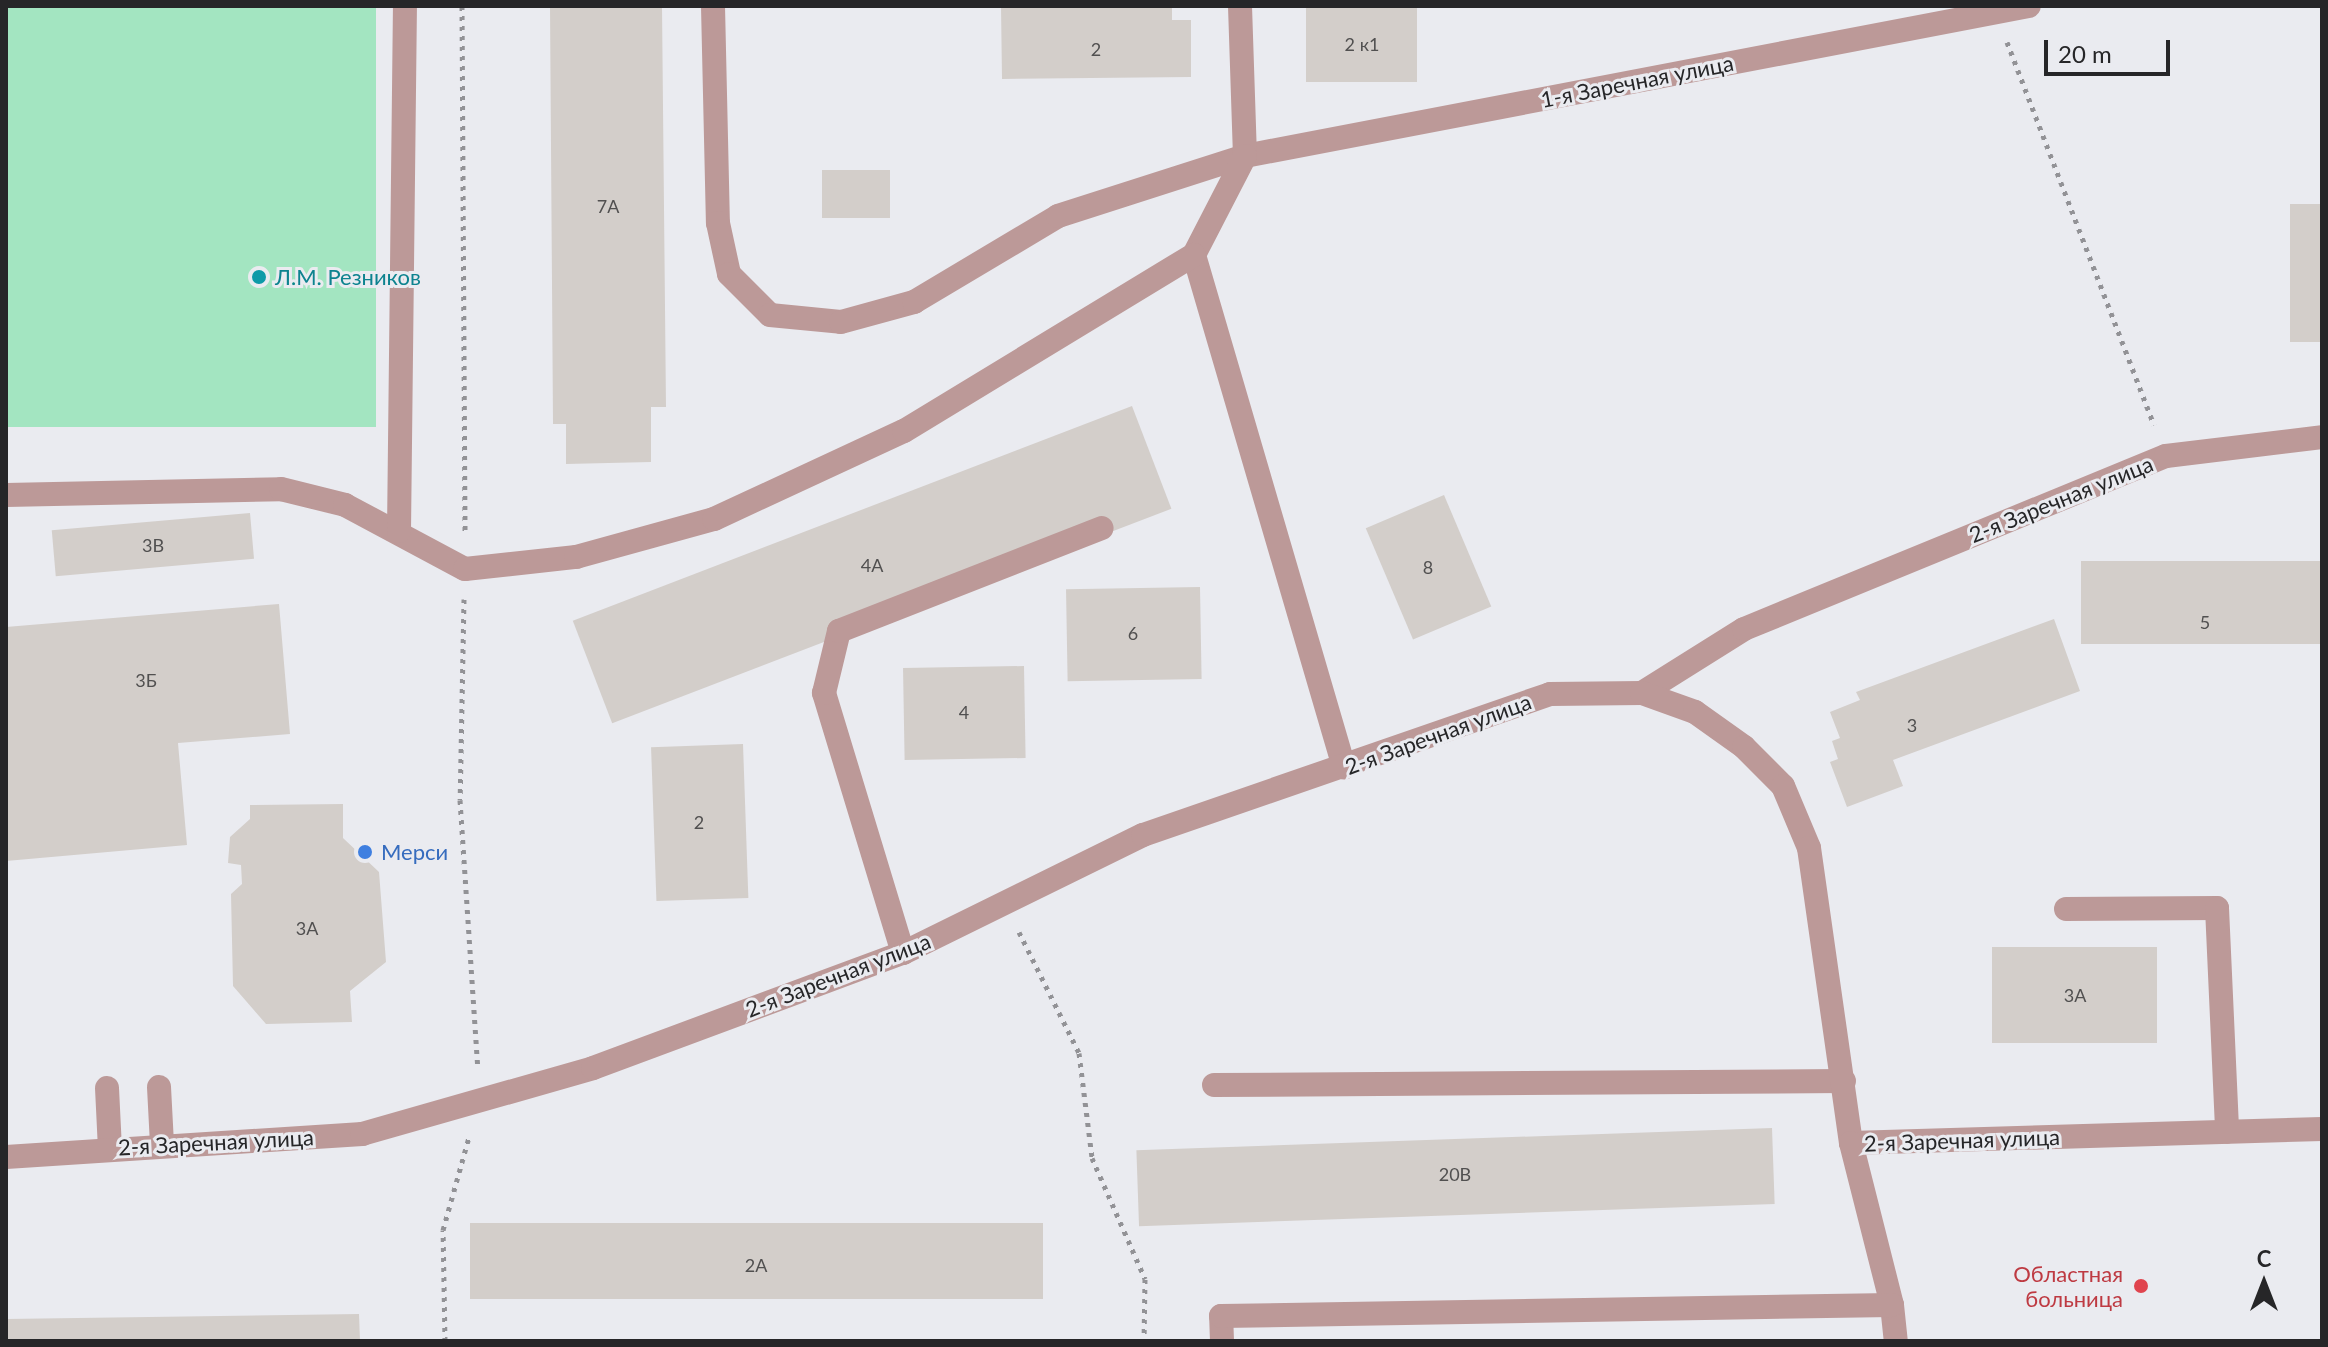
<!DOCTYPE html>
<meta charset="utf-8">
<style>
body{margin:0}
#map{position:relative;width:2328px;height:1347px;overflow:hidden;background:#eaebf0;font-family:Lato,sans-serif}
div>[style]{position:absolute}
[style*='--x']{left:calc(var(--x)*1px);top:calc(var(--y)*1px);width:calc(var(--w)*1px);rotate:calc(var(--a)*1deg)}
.green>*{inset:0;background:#a3e5c1;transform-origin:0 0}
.building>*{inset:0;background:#d3ceca;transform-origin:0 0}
.path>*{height:5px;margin-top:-2.5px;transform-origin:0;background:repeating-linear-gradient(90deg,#929296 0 4px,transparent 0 10px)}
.minor>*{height:24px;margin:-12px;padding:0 12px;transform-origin:12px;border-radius:12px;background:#bc9998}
.dots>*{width:22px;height:22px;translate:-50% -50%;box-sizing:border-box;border:4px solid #eaebf0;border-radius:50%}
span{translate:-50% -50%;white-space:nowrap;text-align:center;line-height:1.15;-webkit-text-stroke:6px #eaebf0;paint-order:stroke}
.number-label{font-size:18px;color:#515050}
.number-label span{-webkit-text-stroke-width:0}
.street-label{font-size:22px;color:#262628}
.culture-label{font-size:22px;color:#0d838f}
.left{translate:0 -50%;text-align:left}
.shop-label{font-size:22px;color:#366cbe}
.health-label{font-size:22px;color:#be3a42}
.right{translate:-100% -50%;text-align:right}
.frame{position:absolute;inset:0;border:8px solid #262628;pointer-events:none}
.north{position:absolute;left:2224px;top:1243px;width:80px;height:80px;-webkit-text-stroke:6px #eaebf0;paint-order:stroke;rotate:0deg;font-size:22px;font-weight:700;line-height:32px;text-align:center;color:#262628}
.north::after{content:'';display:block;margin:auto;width:28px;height:36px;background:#262628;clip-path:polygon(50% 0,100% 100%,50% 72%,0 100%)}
.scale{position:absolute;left:2044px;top:40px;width:126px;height:36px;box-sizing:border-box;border:4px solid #262628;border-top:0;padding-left:10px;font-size:24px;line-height:28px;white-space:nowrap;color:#262628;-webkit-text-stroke:6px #eaebf0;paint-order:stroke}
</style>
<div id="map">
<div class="green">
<i style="left:6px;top:6px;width:370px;height:421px"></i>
</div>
<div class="building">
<i style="clip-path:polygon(550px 6px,662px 6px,666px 407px,651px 407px,651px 462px,566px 464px,566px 424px,553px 424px)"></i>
<i style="clip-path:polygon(1001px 6px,1172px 6px,1172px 20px,1191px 20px,1191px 77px,1002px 79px)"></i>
<i style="left:1306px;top:6px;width:111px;height:76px"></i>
<i style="left:822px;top:170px;width:68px;height:48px"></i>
<i style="left:2290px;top:204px;width:32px;height:138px"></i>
<i style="left:1132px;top:406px;width:110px;height:599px;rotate:69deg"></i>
<i style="left:1444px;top:495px;width:121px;height:85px;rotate:67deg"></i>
<i style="left:250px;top:513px;width:46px;height:199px;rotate:85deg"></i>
<i style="left:2322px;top:561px;width:83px;height:241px;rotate:90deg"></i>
<i style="left:1200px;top:587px;width:92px;height:134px;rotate:89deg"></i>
<i style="clip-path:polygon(279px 604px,290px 734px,178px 743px,187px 845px,6px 861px,6px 627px)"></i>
<i style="clip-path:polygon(2054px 619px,2080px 691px,1893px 760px,1903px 786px,1847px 807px,1830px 762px,1838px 759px,1832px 741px,1840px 738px,1830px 712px,1860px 700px,1856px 692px)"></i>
<i style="left:1024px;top:666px;width:92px;height:121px;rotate:89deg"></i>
<i style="left:743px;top:744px;width:154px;height:92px;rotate:88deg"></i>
<i style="clip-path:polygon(343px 804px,343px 838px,379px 872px,386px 962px,350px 991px,352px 1022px,266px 1024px,233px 986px,231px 894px,242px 884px,241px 865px,228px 863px,230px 837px,250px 819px,250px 805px)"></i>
<i style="left:1992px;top:947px;width:165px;height:96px"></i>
<i style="left:1772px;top:1128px;width:76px;height:636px;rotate:88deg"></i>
<i style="left:1043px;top:1223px;width:76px;height:573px;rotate:90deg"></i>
<i style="clip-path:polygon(359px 1314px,360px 1341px,6px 1341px,6px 1319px)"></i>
</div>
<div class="path">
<i style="--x:462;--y:6;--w:527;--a:89.67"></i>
<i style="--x:2007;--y:42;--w:410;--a:69"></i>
<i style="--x:464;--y:599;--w:201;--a:91.1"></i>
<i style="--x:460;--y:800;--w:269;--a:86.2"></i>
<i style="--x:1019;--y:932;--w:135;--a:63.6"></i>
<i style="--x:1079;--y:1053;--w:106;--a:82.9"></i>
<i style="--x:1092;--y:1158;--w:132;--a:66.3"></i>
<i style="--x:1145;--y:1279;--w:62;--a:90.9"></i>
<i style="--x:445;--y:1341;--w:111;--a:-91"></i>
<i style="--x:443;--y:1230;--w:97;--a:-74.4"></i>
</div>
<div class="minor">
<i style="--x:713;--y:6;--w:217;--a:88.7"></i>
<i style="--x:718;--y:223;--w:52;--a:77.8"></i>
<i style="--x:729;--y:274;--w:58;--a:45"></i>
<i style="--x:770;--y:315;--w:71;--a:5.6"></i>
<i style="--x:841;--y:322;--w:76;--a:-15.3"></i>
<i style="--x:914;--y:302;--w:168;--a:-30.8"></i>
<i style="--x:1058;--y:216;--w:196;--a:-17.8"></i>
<i style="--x:1245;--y:156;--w:798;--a:-10.83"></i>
<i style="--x:1240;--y:6;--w:150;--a:88.1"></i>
<i style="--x:1245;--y:156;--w:111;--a:117.3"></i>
<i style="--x:1194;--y:255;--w:534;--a:73.67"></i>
<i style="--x:6;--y:495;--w:275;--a:-1.2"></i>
<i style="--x:281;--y:489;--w:66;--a:14"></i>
<i style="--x:345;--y:505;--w:136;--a:28.1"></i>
<i style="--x:465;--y:569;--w:112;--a:-6.2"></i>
<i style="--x:576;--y:557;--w:143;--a:-15.4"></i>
<i style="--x:714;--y:519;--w:209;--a:-24.9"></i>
<i style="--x:904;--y:431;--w:339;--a:-31.3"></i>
<i style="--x:399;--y:531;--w:525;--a:-89.35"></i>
<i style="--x:1642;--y:693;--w:120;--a:-32.1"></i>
<i style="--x:1744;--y:629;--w:456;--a:-22.3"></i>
<i style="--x:2166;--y:456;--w:157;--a:-6.9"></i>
<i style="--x:2066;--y:909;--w:151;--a:-0.4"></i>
<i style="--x:2217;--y:908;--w:224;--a:87.4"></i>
<i style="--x:903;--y:953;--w:272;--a:-106.9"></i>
<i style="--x:824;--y:693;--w:64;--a:-76.4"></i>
<i style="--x:839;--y:631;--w:282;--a:-21.4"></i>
<i style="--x:1214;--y:1085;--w:630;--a:-0.36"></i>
<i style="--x:159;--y:1087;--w:57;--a:87"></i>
<i style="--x:107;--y:1088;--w:61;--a:87.2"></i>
<i style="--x:1851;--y:1143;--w:471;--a:-1.7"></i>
<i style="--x:6;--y:1157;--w:357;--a:-3.7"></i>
<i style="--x:362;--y:1134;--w:240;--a:-15.9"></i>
<i style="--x:593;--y:1068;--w:331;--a:-20.4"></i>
<i style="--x:903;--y:953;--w:267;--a:-26.2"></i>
<i style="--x:1143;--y:835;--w:431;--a:-19.1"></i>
<i style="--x:1550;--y:694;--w:92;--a:-0.6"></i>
<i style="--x:1642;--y:693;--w:56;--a:19.7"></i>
<i style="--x:1695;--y:712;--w:60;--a:35.5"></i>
<i style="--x:1744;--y:747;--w:55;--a:45"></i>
<i style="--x:1783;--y:786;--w:67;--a:67.2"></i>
<i style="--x:1809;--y:848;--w:298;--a:81.9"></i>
<i style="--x:1851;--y:1143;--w:167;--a:75.8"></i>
<i style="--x:1892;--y:1305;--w:36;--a:84"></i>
<i style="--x:1222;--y:1341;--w:25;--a:-92"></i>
<i style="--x:1221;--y:1316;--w:671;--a:-0.94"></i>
</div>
<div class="dots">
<i style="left:259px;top:277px;background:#0f9aa8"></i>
<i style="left:365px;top:852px;background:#3f7fe0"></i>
<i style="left:2141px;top:1286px;background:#e0444e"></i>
</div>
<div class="number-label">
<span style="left:1362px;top:44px">2 к1</span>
<span style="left:1096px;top:49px">2</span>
<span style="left:608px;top:206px">7А</span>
<span style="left:153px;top:545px">3В</span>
<span style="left:872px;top:565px">4А</span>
<span style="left:1428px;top:567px">8</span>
<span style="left:2205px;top:622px">5</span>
<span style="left:1133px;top:633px">6</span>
<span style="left:146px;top:680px">3Б</span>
<span style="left:964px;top:712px">4</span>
<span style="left:1912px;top:725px">3</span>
<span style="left:699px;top:822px">2</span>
<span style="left:307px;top:928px">3А</span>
<span style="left:2075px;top:995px">3А</span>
<span style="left:1455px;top:1174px">20В</span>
<span style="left:756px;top:1265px">2А</span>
</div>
<div class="street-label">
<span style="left:1637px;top:81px;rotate:-11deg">1-я Заречная улица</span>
<span style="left:2061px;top:499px;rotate:-22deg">2-я Заречная улица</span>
<span style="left:1438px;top:734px;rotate:-20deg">2-я Заречная улица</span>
<span style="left:838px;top:975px;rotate:-21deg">2-я Заречная улица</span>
<span style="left:1962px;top:1140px;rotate:-2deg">2-я Заречная улица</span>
<span style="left:216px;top:1142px;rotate:-3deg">2-я Заречная улица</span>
</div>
<div class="culture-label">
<span class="left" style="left:275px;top:277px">Л.М. Резников</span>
</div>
<div class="shop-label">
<span class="left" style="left:381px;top:852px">Мерси</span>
</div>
<div class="health-label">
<span class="right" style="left:2123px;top:1286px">Областная<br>больница</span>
</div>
<div class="frame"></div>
<div class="north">С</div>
<div class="scale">20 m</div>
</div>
